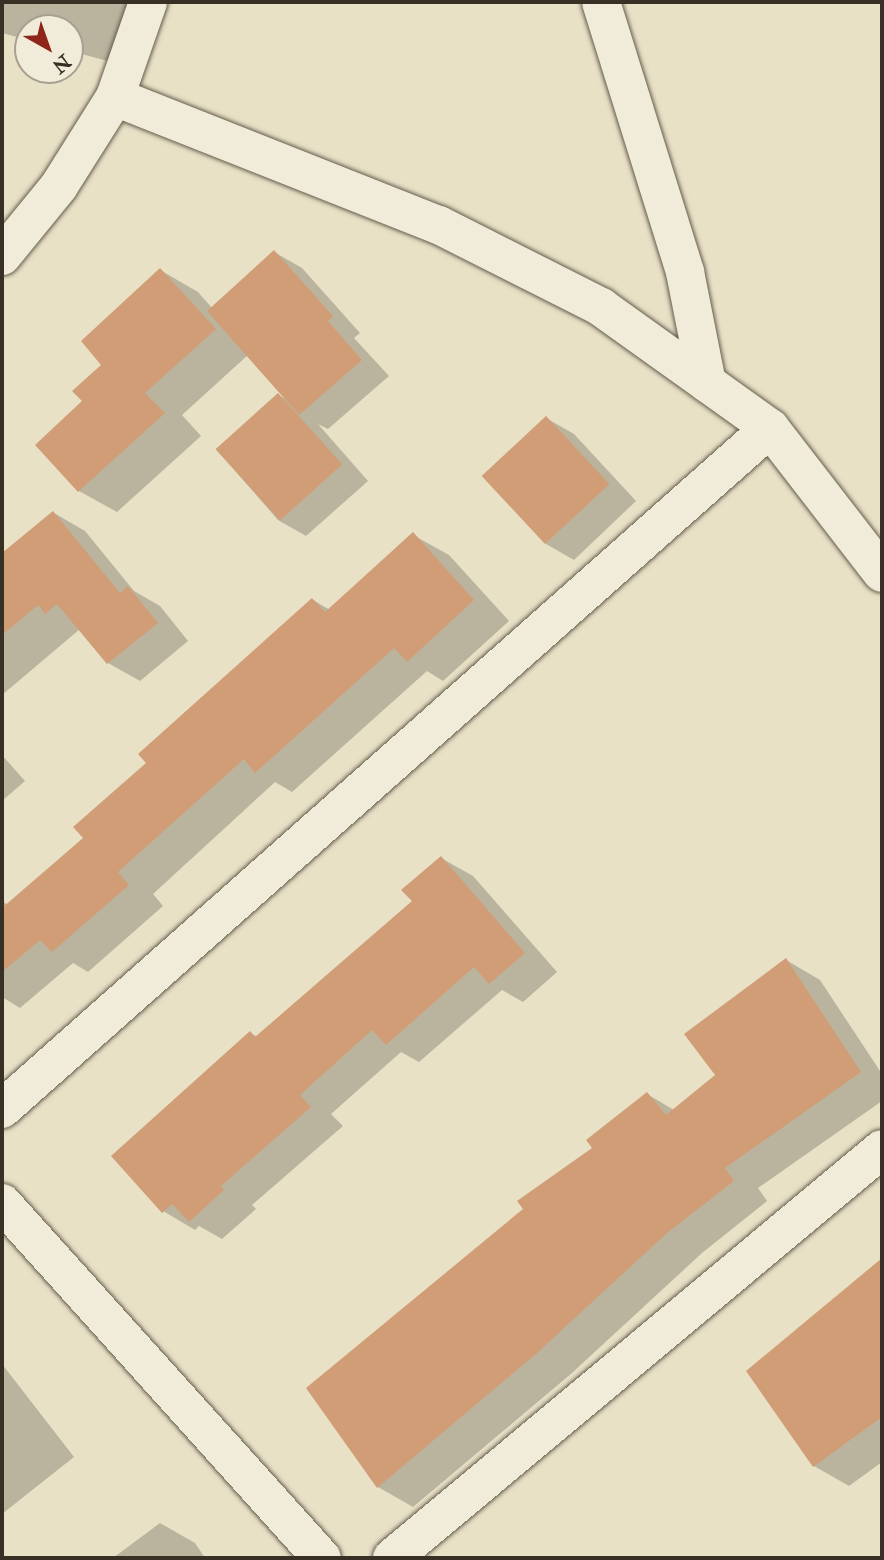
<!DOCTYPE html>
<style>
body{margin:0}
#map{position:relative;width:884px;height:1560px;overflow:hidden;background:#e9e1c6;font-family:"IM FELL Double Pica",serif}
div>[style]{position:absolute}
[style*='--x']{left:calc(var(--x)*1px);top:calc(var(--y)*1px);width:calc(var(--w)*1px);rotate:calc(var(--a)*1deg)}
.shadow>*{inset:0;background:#0003}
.building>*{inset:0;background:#d19d76;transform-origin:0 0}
.roads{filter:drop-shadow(0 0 2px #645c4d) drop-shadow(0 0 2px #645c4d)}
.minor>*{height:38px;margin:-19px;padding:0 19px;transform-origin:19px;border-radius:19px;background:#f1ecda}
span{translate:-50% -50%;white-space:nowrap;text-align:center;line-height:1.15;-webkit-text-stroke:6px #f1ecda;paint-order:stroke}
.frame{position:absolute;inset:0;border:4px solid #382f25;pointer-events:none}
.north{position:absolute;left:14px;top:14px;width:70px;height:70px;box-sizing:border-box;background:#f1ecda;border:2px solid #a7a092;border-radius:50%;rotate:140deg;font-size:19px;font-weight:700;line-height:28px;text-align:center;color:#382f25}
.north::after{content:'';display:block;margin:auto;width:24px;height:32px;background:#8f2418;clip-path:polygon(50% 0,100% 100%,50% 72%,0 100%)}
</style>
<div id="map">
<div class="shadow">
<i style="clip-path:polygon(2px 2px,135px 2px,119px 64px,70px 51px,70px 28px,28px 28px,28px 40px,2px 33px)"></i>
<i style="clip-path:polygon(274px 252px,302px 268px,360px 333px,354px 338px,389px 376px,328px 429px,318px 424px,368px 481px,306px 536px,278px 520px,216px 449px,278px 395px,288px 400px,248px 355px,182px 415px,201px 436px,117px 512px,79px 491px,37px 445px,85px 401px,160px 270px,198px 292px,212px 308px)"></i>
<i style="clip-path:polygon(546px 418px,574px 434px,636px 501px,574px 560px,546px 544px,484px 476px)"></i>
<i style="clip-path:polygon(54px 513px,85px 531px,134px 591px,160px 606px,188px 641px,140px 681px,108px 663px,80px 629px,2px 695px,2px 550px,5px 552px)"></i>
<i style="clip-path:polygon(413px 535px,449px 555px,509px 621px,443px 681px,427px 671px,292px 792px,275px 782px,153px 894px,163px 906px,88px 972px,73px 963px,20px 1008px,2px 997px,2px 901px,8px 905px,85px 839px,149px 763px,313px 600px,330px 610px)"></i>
<i style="clip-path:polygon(2px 755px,25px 781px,2px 801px)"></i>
<i style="clip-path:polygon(441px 858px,473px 876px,557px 972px,523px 1002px,502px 990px,419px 1062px,401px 1052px,331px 1114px,343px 1126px,252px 1205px,256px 1209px,222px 1239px,199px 1226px,195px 1230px,163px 1211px,250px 1033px,258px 1037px,414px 901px)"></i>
<i style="clip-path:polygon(786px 960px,820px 980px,882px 1074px,882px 1101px,758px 1188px,767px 1201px,702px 1253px,572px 1373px,413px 1507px,378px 1487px,309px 1388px,526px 1209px,595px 1148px,647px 1094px,674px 1110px,718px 1075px)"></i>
<i style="clip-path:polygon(882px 1260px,882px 1462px,849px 1486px,814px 1466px,749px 1371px)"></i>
<i style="clip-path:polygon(2px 1364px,74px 1457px,2px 1514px)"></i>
<i style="clip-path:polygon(160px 1523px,195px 1543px,205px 1558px,113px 1558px)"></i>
</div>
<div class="building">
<i style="clip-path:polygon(274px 250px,333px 316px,328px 321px,362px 360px,299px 415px,207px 311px)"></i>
<i style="clip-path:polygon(160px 268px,216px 329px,145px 393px,165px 413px,78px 492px,35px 445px,82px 401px,72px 391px,101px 365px,81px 341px)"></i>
<i style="left:278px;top:393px;width:96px;height:84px;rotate:48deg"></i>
<i style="left:546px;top:416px;width:93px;height:88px;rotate:47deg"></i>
<i style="clip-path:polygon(53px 511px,120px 593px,128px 586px,158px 623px,107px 664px,57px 604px,45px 614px,38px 605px,2px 635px,2px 553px)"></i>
<i style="clip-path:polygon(413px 532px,474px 600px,407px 662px,394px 648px,255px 773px,244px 759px,118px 872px,129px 885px,52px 952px,40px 940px,2px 972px,2px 908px,83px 838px,73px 827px,146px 763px,138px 754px,312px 598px,325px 612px)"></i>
<i style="clip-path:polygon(441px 856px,525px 953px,489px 984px,474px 967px,386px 1045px,372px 1030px,300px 1095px,311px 1107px,221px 1186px,224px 1190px,189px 1222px,172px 1204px,162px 1213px,111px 1156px,250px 1031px,255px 1037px,412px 901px,401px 890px)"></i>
<i style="clip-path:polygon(786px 958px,861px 1072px,725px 1168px,734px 1181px,667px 1233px,537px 1353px,377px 1488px,306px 1388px,523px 1209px,517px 1201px,592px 1148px,586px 1140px,647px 1092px,666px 1115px,715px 1075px,684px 1034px)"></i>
<i style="clip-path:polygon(882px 1258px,882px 1417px,813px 1467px,746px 1371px)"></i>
</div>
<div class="roads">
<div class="minor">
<i style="--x:601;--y:2;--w:283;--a:72.7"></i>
<i style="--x:685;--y:272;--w:113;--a:78.8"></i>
<i style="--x:115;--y:97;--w:348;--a:21.6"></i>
<i style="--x:439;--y:225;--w:182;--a:26.8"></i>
<i style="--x:601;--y:307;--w:208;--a:35.6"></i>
<i style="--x:770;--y:428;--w:183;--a:52.3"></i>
<i style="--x:2;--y:256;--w:90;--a:-50.8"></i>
<i style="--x:59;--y:186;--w:105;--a:-57.8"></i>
<i style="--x:115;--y:97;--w:101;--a:-70.8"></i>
<i style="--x:2;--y:1109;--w:1026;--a:-41.56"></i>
<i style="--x:2;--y:1203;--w:478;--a:48"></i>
<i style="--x:392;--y:1558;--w:638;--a:-39.85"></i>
</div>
</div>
<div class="frame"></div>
<div class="north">N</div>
</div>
